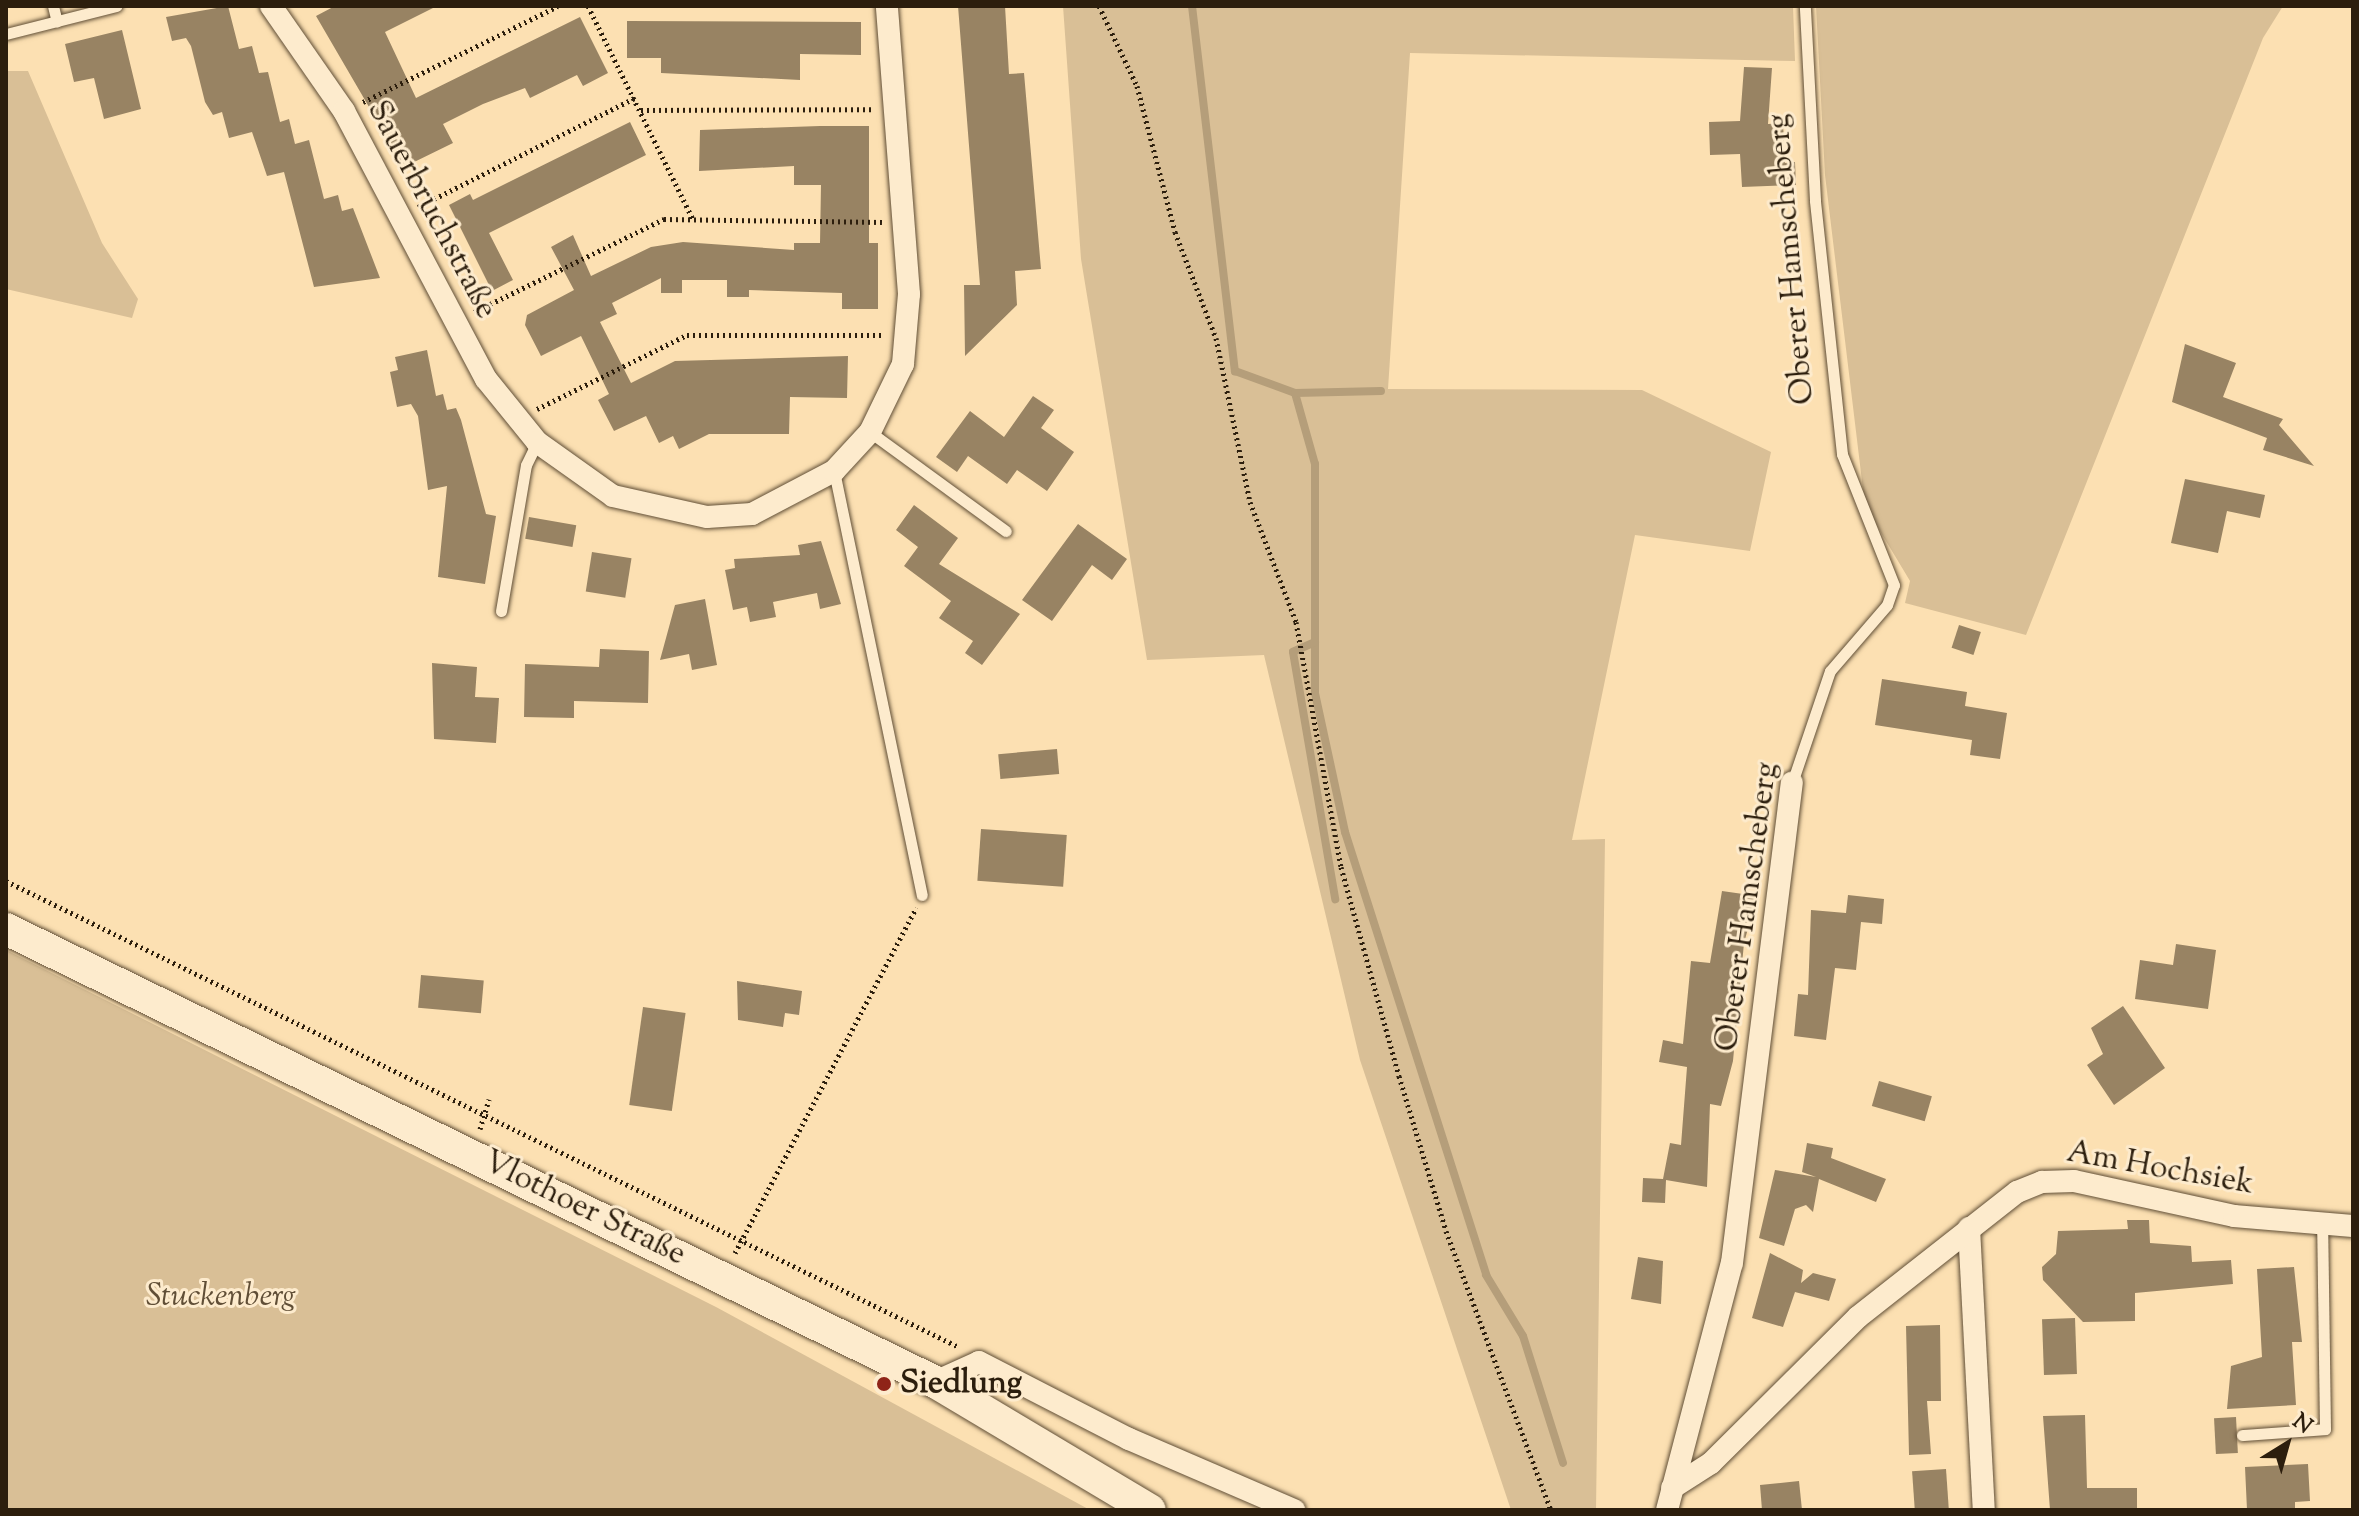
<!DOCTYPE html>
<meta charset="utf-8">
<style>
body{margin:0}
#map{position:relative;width:2359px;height:1516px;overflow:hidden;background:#fce0b2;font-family:"Sorts Mill Goudy",serif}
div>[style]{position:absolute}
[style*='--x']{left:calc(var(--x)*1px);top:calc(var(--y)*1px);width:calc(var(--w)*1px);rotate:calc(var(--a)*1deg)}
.green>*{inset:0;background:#d9bf96}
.stream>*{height:8px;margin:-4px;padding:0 4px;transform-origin:4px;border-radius:4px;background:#b59e7a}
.building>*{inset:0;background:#988363;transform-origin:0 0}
.path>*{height:5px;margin-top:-2.5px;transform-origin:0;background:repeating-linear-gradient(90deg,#2c1e0d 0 2px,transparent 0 6px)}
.roads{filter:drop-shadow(0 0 2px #604e36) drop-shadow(0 0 2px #604e36)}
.lane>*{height:11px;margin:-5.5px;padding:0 5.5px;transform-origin:5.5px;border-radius:5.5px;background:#fdebcd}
.street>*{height:22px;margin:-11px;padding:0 11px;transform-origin:11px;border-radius:11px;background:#fdebcd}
.secondary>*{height:32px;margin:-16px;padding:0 16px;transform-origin:16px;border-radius:16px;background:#fdebcd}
.dots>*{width:22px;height:22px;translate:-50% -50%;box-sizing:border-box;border:4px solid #fdebcd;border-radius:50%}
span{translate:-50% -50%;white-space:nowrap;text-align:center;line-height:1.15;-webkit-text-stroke:6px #fdebcd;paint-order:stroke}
.street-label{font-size:32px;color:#2c1e0d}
.park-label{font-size:32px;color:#604e36;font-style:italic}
.poi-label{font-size:32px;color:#2c1e0d;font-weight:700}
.left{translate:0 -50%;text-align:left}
.frame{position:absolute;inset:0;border:8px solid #2c1e0d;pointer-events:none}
.north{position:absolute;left:2247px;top:1404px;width:80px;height:80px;-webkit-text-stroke:6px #fdebcd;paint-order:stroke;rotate:37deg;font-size:22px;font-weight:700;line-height:32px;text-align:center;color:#2c1e0d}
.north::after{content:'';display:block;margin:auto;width:28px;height:36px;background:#2c1e0d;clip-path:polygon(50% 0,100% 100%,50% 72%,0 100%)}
</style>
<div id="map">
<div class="green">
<i style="clip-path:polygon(1063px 6px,1793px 6px,1795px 61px,1410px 53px,1388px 389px,1642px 390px,1771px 452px,1750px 551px,1635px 535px,1572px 840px,1605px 839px,1596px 1510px,1511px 1510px,1360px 1060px,1264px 655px,1147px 660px,1081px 259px)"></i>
<i style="clip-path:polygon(1816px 6px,2283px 6px,2263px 38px,2026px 635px,1905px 603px,1910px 581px,1865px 506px,1825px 175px)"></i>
<i style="clip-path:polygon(6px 71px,28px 71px,102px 243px,138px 299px,132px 318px,6px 289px)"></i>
<i style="clip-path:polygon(6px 950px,716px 1307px,1090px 1510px,6px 1510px)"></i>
</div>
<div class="stream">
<i style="--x:1192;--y:6;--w:368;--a:83.3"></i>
<i style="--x:1235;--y:371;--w:64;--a:20.1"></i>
<i style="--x:1295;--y:393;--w:74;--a:74.3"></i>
<i style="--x:1315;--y:464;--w:229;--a:90"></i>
<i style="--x:1315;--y:693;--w:142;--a:77.8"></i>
<i style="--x:1345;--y:832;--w:465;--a:72.3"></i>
<i style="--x:1486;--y:1275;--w:71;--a:58.8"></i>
<i style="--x:1523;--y:1336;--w:133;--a:72.5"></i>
<i style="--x:1295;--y:393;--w:86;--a:-1.3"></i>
<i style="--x:1315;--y:642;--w:24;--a:156"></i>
<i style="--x:1293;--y:652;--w:251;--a:80.3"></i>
</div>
<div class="building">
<i style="clip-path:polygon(228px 6px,239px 49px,252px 46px,259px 73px,268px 72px,280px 122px,289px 119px,295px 144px,309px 140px,324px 199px,338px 195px,342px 211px,353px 208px,380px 278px,314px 287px,284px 172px,267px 176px,252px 132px,229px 138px,222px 112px,213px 115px,205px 102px,191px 46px,186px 38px,172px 41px,166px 17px)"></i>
<i style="clip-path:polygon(335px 6px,437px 6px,385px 32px,416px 98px,580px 17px,608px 73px,583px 86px,577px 75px,530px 98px,525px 88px,483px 104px,443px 124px,453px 143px,404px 167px,316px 16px)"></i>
<i style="clip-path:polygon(958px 6px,1005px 6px,1009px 74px,1024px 73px,1041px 269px,1015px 271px,1017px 305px,965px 356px,964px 285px,980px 285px)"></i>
<i style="clip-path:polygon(627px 21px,861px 22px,861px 55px,800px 54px,800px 80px,661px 73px,661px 58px,627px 58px)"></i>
<i style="clip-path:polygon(122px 30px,141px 109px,104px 119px,94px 78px,74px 82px,65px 44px)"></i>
<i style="clip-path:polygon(1744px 67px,1772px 68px,1768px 124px,1783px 123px,1785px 163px,1795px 162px,1796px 185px,1742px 187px,1740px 154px,1710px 155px,1709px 122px,1740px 121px)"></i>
<i style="clip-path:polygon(630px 122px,646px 155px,489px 233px,513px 280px,492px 291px,449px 205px,470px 194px,473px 200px)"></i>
<i style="clip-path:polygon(820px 126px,869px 126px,869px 243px,878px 243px,878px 309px,842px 309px,842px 293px,749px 290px,749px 297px,727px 297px,727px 280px,682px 280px,682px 293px,661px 293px,661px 278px,612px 303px,617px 314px,600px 322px,631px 383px,675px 361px,848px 356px,847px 398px,790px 397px,789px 434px,709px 434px,679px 449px,673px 436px,659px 443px,646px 416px,614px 431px,598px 400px,609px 394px,581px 336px,541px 356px,525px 325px,527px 315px,574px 290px,551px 247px,573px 235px,591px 276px,651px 247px,683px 242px,794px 250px,794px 243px,820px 243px,821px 185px,794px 185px,794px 166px,699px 171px,700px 130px)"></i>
<i style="clip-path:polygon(2185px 344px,2236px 363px,2223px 397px,2283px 419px,2279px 425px,2314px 466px,2263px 450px,2267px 438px,2172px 402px)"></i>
<i style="clip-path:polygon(427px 350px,436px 396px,443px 394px,447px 410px,456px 408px,461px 420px,486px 514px,496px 516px,485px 584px,438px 577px,447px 486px,428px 490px,418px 416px,411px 404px,397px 407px,390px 372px,398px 370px,395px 357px)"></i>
<i style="clip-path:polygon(1033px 396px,1054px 410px,1041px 428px,1074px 452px,1047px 491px,1017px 470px,1007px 484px,968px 456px,957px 472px,936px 457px,970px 411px,1004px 437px)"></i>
<i style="clip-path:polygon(2185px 479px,2265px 495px,2260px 518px,2227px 511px,2218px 553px,2171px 543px)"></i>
<i style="clip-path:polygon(914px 505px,958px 538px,939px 564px,1020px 614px,982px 665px,965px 653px,973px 641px,939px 618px,951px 601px,904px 566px,918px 547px,896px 530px)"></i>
<i style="left:529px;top:517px;width:48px;height:22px;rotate:10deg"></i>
<i style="clip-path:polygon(1078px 524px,1127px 559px,1112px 580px,1092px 565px,1052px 621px,1022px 600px)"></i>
<i style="clip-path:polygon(821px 541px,841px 604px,820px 609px,817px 593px,773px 602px,776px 617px,750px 622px,747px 607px,733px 610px,725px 570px,735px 568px,734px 559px,800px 555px,798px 545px)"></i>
<i style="left:592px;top:552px;width:40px;height:40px;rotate:9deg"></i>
<i style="clip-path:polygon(705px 599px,717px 665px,692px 670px,689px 654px,660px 660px,675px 605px)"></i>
<i style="left:1959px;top:625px;width:23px;height:24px;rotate:18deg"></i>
<i style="clip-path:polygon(600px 649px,649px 651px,648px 703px,574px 701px,574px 718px,524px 717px,525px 664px,599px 667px)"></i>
<i style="clip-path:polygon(432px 663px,477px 667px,475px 697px,499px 698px,496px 743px,434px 739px)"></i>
<i style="clip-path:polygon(1882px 679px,1967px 692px,1965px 706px,2007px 713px,2000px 759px,1970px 755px,1972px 740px,1875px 725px)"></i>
<i style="left:1057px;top:749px;width:25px;height:59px;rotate:85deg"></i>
<i style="left:981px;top:829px;width:86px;height:52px;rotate:4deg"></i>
<i style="clip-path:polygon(1722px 891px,1757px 896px,1744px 943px,1733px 1061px,1721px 1106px,1710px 1104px,1707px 1187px,1666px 1180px,1665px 1203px,1642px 1202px,1643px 1178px,1663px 1179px,1670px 1143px,1681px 1145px,1687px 1067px,1659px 1062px,1663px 1040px,1683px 1044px,1691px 961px,1710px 963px)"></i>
<i style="clip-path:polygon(1848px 895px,1884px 899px,1882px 924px,1861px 922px,1856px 970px,1835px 968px,1826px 1040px,1794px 1036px,1798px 994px,1808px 995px,1811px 910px,1846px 913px)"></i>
<i style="clip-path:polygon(2176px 944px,2216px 950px,2208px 1009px,2135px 999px,2140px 960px,2173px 965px)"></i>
<i style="left:421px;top:975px;width:63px;height:33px;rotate:5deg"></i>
<i style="clip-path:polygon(737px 981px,802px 991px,799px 1015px,785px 1013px,783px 1027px,738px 1020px)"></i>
<i style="clip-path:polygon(2123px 1006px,2165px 1068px,2114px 1105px,2087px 1065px,2103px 1054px,2091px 1028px)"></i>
<i style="left:643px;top:1007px;width:43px;height:99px;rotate:8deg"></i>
<i style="left:1879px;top:1081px;width:55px;height:26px;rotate:16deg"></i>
<i style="clip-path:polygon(1807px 1143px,1833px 1148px,1831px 1158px,1886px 1179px,1876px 1202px,1819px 1179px,1813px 1212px,1806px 1205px,1795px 1209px,1784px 1246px,1759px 1238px,1775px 1170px,1816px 1177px,1802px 1172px)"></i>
<i style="clip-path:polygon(2127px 1220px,2149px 1220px,2150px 1243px,2191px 1246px,2192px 1262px,2231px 1260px,2233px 1284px,2135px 1293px,2135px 1321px,2083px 1322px,2043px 1280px,2042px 1267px,2056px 1254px,2058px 1231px,2128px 1229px)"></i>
<i style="clip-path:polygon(1770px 1253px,1803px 1270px,1801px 1283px,1813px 1273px,1836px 1279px,1829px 1301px,1795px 1292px,1783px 1327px,1752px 1318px)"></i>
<i style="clip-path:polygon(1638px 1257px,1663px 1261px,1661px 1304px,1631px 1299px)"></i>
<i style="clip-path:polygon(2294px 1267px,2302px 1342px,2292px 1342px,2296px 1405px,2227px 1409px,2231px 1366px,2262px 1357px,2257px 1269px)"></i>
<i style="left:2075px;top:1318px;width:56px;height:33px;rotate:88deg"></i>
<i style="clip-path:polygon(1940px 1325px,1941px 1401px,1927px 1401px,1931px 1454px,1909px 1455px,1906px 1326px)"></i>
<i style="clip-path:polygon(2085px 1415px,2087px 1488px,2137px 1488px,2137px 1510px,2050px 1510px,2043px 1416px)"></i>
<i style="left:2236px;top:1417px;width:36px;height:22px;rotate:87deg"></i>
<i style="clip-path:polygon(2308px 1464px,2310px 1501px,2295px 1502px,2295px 1510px,2247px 1510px,2245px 1467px)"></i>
<i style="left:1946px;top:1469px;width:41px;height:34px;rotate:86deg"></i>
<i style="clip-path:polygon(1799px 1481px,1802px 1510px,1762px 1510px,1760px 1485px)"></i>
</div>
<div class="path">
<i style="--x:588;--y:6;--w:237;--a:63.8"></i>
<i style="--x:1099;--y:6;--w:89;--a:64.6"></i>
<i style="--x:1137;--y:86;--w:151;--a:75.4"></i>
<i style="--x:1175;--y:232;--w:114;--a:68.9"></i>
<i style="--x:1216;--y:338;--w:167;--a:78.3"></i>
<i style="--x:1250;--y:502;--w:129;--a:69"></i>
<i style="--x:1296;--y:622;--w:249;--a:79.6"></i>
<i style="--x:1341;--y:867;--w:217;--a:74.5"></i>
<i style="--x:1399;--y:1076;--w:162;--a:73.1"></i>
<i style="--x:1446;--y:1231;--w:298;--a:69.4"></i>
<i style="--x:363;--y:102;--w:217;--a:-26.2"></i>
<i style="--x:641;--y:110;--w:233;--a:-0.2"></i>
<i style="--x:418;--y:207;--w:243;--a:-26.7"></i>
<i style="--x:474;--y:312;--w:212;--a:-26.1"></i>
<i style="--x:664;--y:219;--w:218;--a:0.8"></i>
<i style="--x:537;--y:409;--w:167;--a:-26.3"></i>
<i style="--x:687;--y:335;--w:195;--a:0"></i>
<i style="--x:6;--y:881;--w:1059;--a:26.06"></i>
<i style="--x:480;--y:1129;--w:31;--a:-73"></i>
<i style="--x:735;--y:1253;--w:390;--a:-62.3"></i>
</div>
<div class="roads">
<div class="lane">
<i style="--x:53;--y:6;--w:16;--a:76"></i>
<i style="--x:6;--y:34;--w:114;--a:-14.2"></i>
<i style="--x:870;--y:432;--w:168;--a:36.1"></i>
<i style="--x:834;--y:471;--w:433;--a:78.3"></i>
<i style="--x:501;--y:611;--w:148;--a:-80.3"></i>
<i style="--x:526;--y:465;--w:25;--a:-64"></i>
<i style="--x:1792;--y:783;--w:118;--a:-71.3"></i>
<i style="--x:1830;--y:671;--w:87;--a:-49.2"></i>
<i style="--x:1887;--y:605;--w:21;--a:-71"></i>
<i style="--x:1894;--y:585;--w:141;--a:-111.7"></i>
<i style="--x:1842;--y:454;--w:255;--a:-96.1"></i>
<i style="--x:1815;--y:200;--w:194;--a:-93"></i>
<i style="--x:2242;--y:1435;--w:83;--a:-4.1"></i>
<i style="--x:2325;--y:1429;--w:203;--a:-90.8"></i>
</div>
<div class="street">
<i style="--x:271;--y:6;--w:128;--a:55.2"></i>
<i style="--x:344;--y:111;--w:303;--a:62.1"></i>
<i style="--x:486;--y:379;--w:81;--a:51"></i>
<i style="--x:537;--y:442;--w:93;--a:35.4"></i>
<i style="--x:613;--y:496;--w:96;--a:12.6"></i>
<i style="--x:707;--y:517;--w:45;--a:-3.8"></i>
<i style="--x:752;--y:514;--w:93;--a:-27.7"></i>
<i style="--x:834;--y:471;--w:53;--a:-47.3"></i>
<i style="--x:870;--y:432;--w:76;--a:-64.1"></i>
<i style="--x:903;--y:364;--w:70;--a:-85.1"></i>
<i style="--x:909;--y:294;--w:289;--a:-94.4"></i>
<i style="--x:1969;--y:1228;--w:282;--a:87"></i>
<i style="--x:935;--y:1382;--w:48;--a:-24.4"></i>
<i style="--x:979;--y:1362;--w:169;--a:27.2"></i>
<i style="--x:1129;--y:1439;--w:180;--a:23.3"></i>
<i style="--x:1672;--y:1488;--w:46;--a:-32.7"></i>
<i style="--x:1711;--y:1463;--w:207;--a:-44.8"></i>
<i style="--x:1858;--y:1317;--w:202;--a:-38.2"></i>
<i style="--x:2017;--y:1192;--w:27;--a:-22"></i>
<i style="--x:2042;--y:1182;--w:32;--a:-2"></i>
<i style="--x:2074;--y:1181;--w:164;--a:12.3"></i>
<i style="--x:2234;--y:1216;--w:119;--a:4.8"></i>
<i style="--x:1667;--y:1510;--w:255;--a:-75.3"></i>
<i style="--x:1732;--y:1263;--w:484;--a:-82.9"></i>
</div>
<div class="secondary">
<i style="--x:6;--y:929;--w:1034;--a:25.99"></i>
<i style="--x:935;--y:1382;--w:250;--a:30.8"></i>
</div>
</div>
<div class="dots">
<i style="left:884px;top:1384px;background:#8f2418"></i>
</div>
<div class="street-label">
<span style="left:431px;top:210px;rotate:62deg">Sauerbruchstraße</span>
<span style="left:1792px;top:259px;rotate:-95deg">Oberer Hamscheberg</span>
<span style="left:1748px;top:907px;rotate:-82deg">Oberer Hamscheberg</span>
<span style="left:2160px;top:1169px;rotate:10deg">Am Hochsiek</span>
<span style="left:584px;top:1209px;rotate:26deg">Vlothoer Straße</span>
</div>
<div class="park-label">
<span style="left:221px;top:1297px">Stuckenberg</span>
</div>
<div class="poi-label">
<span class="left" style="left:900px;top:1384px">Siedlung</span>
</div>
<div class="frame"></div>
<div class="north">N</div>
</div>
